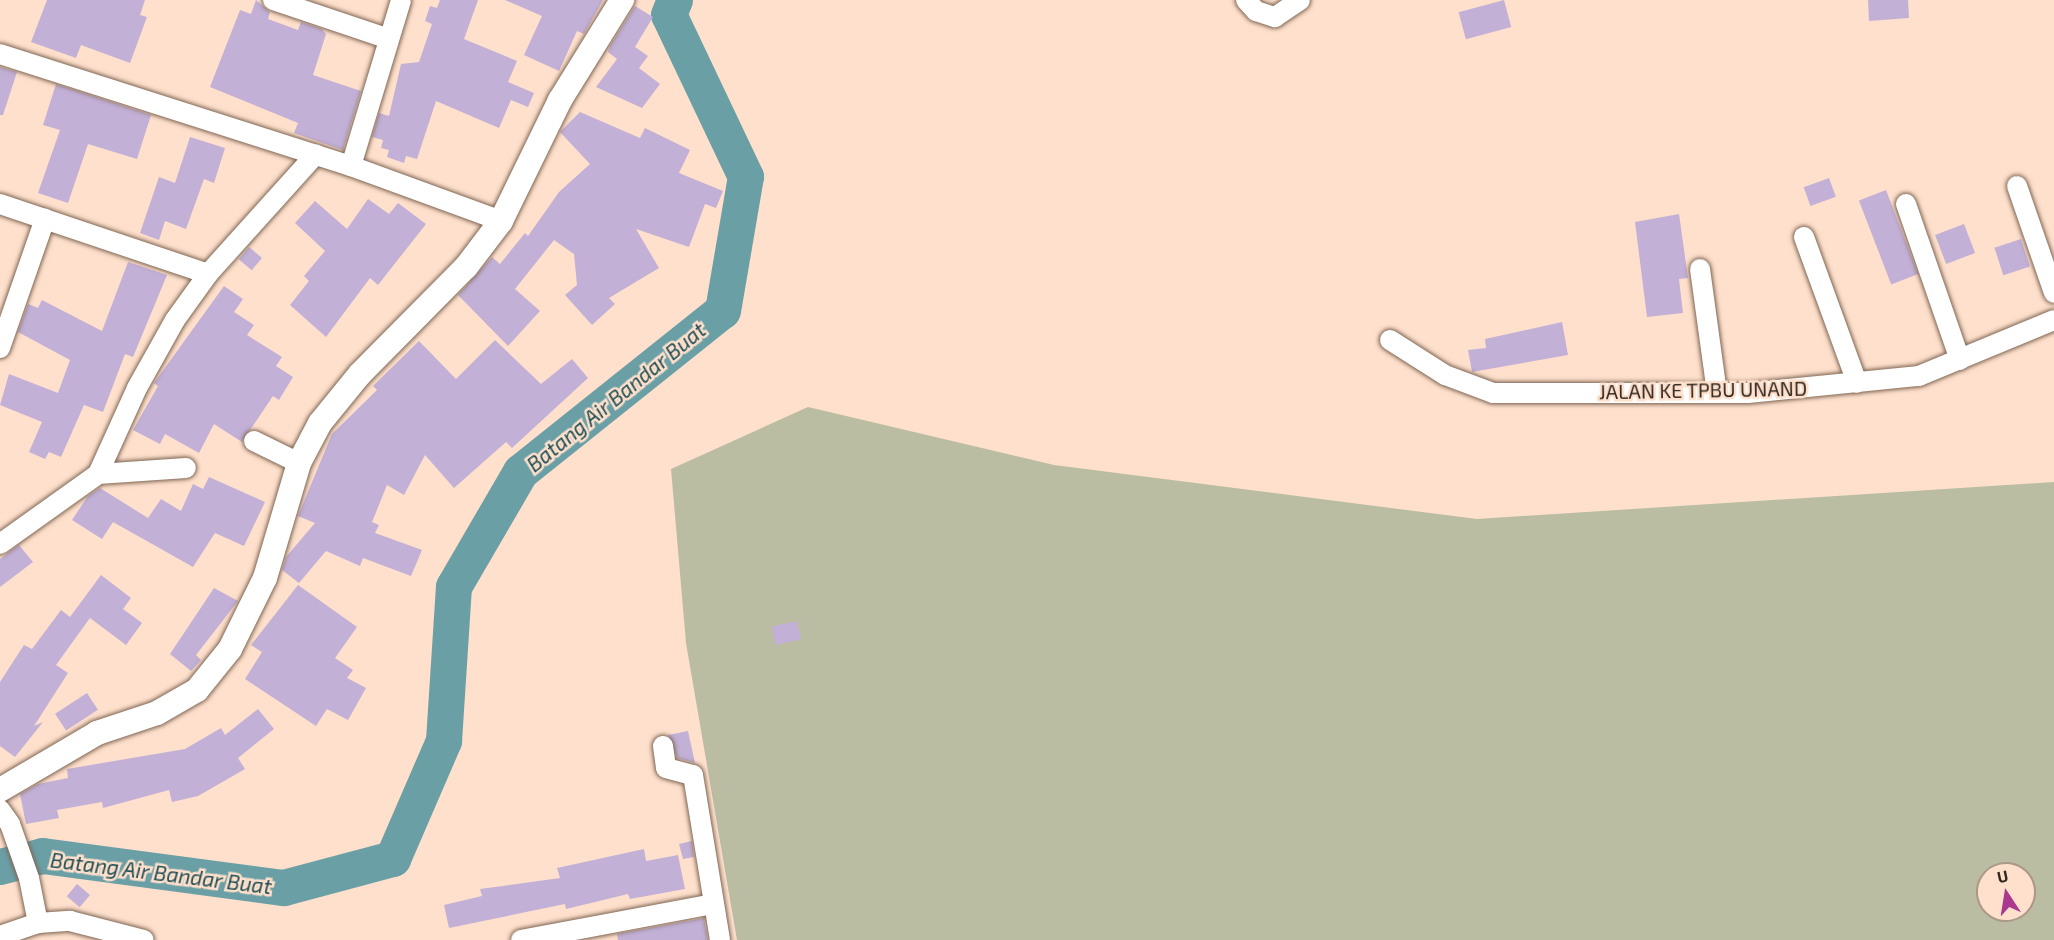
<!DOCTYPE html>
<style>
body{margin:0}
#map{position:relative;width:2054px;height:940px;overflow:hidden;background:#fee0cc;font-family:"Exo 2",sans-serif}
div>[style]{position:absolute}
[style*='--x']{left:calc(var(--x)*1px);top:calc(var(--y)*1px);width:calc(var(--w)*1px);rotate:calc(var(--a)*1deg)}
.green>*{inset:0;background:#babda2}
.river>*{height:36px;margin:-18px;padding:0 18px;transform-origin:18px;border-radius:18px;background:#6b9fa6}
.building>*{inset:0;background:#c2b0d6;transform-origin:0 0}
.roads{filter:drop-shadow(0 0 2px #7f6553) drop-shadow(0 0 2px #7f6553)}
.minor>*{height:20px;margin:-10px;padding:0 10px;transform-origin:10px;border-radius:10px;background:#fff}
.tertiary>*{height:24px;margin:-12px;padding:0 12px;transform-origin:12px;border-radius:12px;background:#fff}
span{translate:-50% -50%;white-space:nowrap;text-align:center;line-height:1.15;-webkit-text-stroke:5px #fee0cc;paint-order:stroke}
.street-label{font-size:20px;color:#342921}
.water-label{font-size:21px;color:#1e4e54;font-style:italic}
.north{position:absolute;left:1976px;top:862px;width:60px;height:60px;box-sizing:border-box;background:#fee0cc;border:2px solid #ad9788;border-radius:50%;rotate:348deg;font-size:16px;font-weight:700;line-height:24px;text-align:center;color:#342921}
.north::after{content:'';display:block;margin:auto;width:21px;height:27px;background:#ac378f;clip-path:polygon(50% 0,100% 100%,50% 72%,0 100%)}
</style>
<div id="map">
<div class="green">
<i style="clip-path:polygon(evenodd,808px 407px,1054px 465px,1477px 519px,2054px 482px,2054px 940px,737px 940px,686px 643px,671px 469px,808px 407px,1988px 874px,2024px 874px,2024px 910px,1988px 910px,1988px 874px)"></i>
</div>
<div class="river">
<i style="--x:0;--y:867;--w:44;--a:-14.3"></i>
<i style="--x:43;--y:856;--w:243;--a:7.6"></i>
<i style="--x:284;--y:888;--w:113;--a:-14.9"></i>
<i style="--x:393;--y:859;--w:129;--a:-66.6"></i>
<i style="--x:444;--y:741;--w:154;--a:-86.3"></i>
<i style="--x:454;--y:587;--w:133;--a:-59.8"></i>
<i style="--x:521;--y:472;--w:258;--a:-38.6"></i>
<i style="--x:723;--y:311;--w:136;--a:-80.3"></i>
<i style="--x:746;--y:177;--w:179;--a:-115.4"></i>
<i style="--x:669;--y:15;--w:16;--a:-68"></i>
</div>
<div class="building">
<i style="clip-path:polygon(47px 0,145px 0,140px 15px,147px 17px,130px 63px,81px 45px,76px 58px,31px 42px)"></i>
<i style="clip-path:polygon(256px 0,270px 12px,268px 19px,298px 30px,301px 22px,322px 29px,326px 34px,313px 75px,361px 91px,343px 150px,294px 133px,298px 123px,210px 87px,240px 10px,251px 14px)"></i>
<i style="clip-path:polygon(440px 0,478px 0,464px 39px,517px 61px,508px 82px,534px 93px,528px 107px,511px 100px,499px 128px,436px 101px,417px 159px,406px 156px,404px 163px,387px 157px,389px 150px,381px 148px,383px 140px,372px 137px,379px 113px,389px 116px,401px 64px,419px 62px,432px 24px,425px 21px,430px 6px,437px 8px)"></i>
<i style="clip-path:polygon(505px 0,603px 0,584px 34px,577px 31px,559px 71px,524px 55px,542px 16px)"></i>
<i style="left:1504px;top:0;width:28px;height:47px;rotate:75deg"></i>
<i style="clip-path:polygon(1868px 0,1908px 0,1909px 18px,1869px 21px)"></i>
<i style="clip-path:polygon(635px 6px,653px 17px,635px 47px,648px 56px,639px 68px,660px 84px,642px 108px,596px 87px,617px 59px,608px 52px,610px 46px)"></i>
<i style="clip-path:polygon(0 67px,17px 72px,3px 115px,0 115px)"></i>
<i style="clip-path:polygon(56px 84px,151px 115px,137px 159px,88px 144px,68px 203px,38px 193px,60px 130px,43px 125px)"></i>
<i style="clip-path:polygon(580px 112px,640px 138px,645px 128px,690px 150px,679px 173px,723px 191px,716px 208px,705px 204px,689px 247px,636px 229px,659px 268px,609px 298px,615px 304px,592px 325px,565px 295px,577px 285px,574px 254px,554px 240px,515px 289px,540px 311px,508px 346px,458px 295px,492px 257px,500px 264px,525px 233px,528px 236px,559px 192px,590px 164px,560px 132px)"></i>
<i style="clip-path:polygon(190px 137px,225px 148px,214px 183px,204px 179px,186px 229px,165px 221px,159px 240px,140px 233px,159px 177px,175px 183px)"></i>
<i style="left:1829px;top:178px;width:20px;height:27px;rotate:70deg"></i>
<i style="left:1886px;top:190px;width:90px;height:29px;rotate:69deg"></i>
<i style="clip-path:polygon(368px 199px,389px 214px,398px 203px,426px 224px,378px 285px,370px 278px,326px 337px,290px 305px,309px 281px,304px 276px,325px 251px,295px 223px,315px 201px,347px 229px)"></i>
<i style="clip-path:polygon(1679px 214px,1688px 278px,1679px 279px,1683px 313px,1647px 317px,1635px 222px)"></i>
<i style="left:1964px;top:224px;width:31px;height:31px;rotate:69deg"></i>
<i style="left:2021px;top:239px;width:29px;height:28px;rotate:72deg"></i>
<i style="left:249px;top:247px;width:17px;height:16px;rotate:40deg"></i>
<i style="clip-path:polygon(128px 262px,167px 275px,133px 357px,125px 354px,103px 412px,84px 405px,61px 457px,49px 452px,45px 459px,29px 452px,42px 422px,0 405px,9px 374px,58px 393px,70px 360px,18px 332px,28px 304px,38px 308px,42px 300px,102px 331px)"></i>
<i style="clip-path:polygon(224px 286px,243px 299px,234px 312px,254px 325px,247px 335px,282px 357px,276px 366px,293px 377px,279px 400px,273px 396px,242px 442px,214px 424px,199px 453px,165px 434px,160px 444px,133px 430px,158px 386px,154px 383px)"></i>
<i style="clip-path:polygon(1562px 322px,1568px 355px,1472px 372px,1468px 350px,1486px 348px,1485px 339px)"></i>
<i style="clip-path:polygon(495px 340px,541px 384px,572px 359px,588px 378px,512px 448px,506px 442px,454px 488px,425px 455px,404px 495px,387px 485px,372px 522px,379px 525px,375px 533px,422px 550px,411px 576px,363px 558px,360px 566px,326px 551px,299px 583px,282px 570px,286px 557px,315px 523px,298px 516px,332px 434px,377px 390px,373px 386px,419px 341px,456px 379px)"></i>
<i style="clip-path:polygon(209px 477px,265px 502px,244px 546px,215px 533px,193px 567px,113px 522px,102px 539px,72px 520px,88px 496px,100px 488px,148px 518px,161px 499px,181px 511px,193px 484px,203px 489px)"></i>
<i style="clip-path:polygon(19px 545px,33px 562px,0 587px,0 559px)"></i>
<i style="clip-path:polygon(101px 575px,131px 598px,123px 609px,142px 623px,126px 645px,90px 618px,56px 665px,68px 673px,34px 726px,43px 722px,15px 757px,0 746px,0 682px,24px 645px,32px 649px,61px 610px,70px 617px)"></i>
<i style="clip-path:polygon(298px 585px,357px 627px,335px 658px,353px 670px,347px 678px,366px 688px,348px 720px,327px 709px,316px 726px,245px 679px,262px 652px,251px 645px)"></i>
<i style="clip-path:polygon(214px 588px,238px 601px,196px 655px,201px 660px,191px 671px,170px 654px)"></i>
<i style="left:797px;top:621px;width:19px;height:26px;rotate:78deg"></i>
<i style="left:87px;top:693px;width:20px;height:38px;rotate:57deg"></i>
<i style="clip-path:polygon(258px 709px,274px 729px,238px 758px,245px 769px,198px 796px,172px 802px,169px 790px,103px 808px,102px 802px,57px 810px,59px 818px,26px 824px,20px 794px,38px 784px,68px 778px,67px 769px,185px 749px,221px 728px,225px 735px)"></i>
<i style="clip-path:polygon(688px 731px,695px 763px,677px 758px,668px 735px)"></i>
<i style="clip-path:polygon(692px 841px,694px 857px,683px 859px,679px 844px)"></i>
<i style="clip-path:polygon(644px 849px,646px 861px,678px 855px,685px 889px,630px 899px,628px 894px,566px 909px,565px 904px,449px 928px,444px 905px,482px 896px,480px 889px,560px 878px,557px 868px)"></i>
<i style="left:77px;top:884px;width:17px;height:16px;rotate:40deg"></i>
<i style="clip-path:polygon(704px 918px,708px 940px,618px 940px,617px 934px)"></i>
</div>
<div class="roads">
<div class="minor">
<i style="--x:273;--y:0;--w:122;--a:18.6"></i>
<i style="--x:1246;--y:0;--w:15;--a:48"></i>
<i style="--x:1256;--y:11;--w:20;--a:18"></i>
<i style="--x:1275;--y:17;--w:30;--a:-34"></i>
<i style="--x:0;--y:54;--w:368;--a:17.7"></i>
<i style="--x:351;--y:166;--w:160;--a:20.1"></i>
<i style="--x:351;--y:166;--w:173;--a:-73.2"></i>
<i style="--x:2017;--y:186;--w:113;--a:70.9"></i>
<i style="--x:0;--y:204;--w:219;--a:18.6"></i>
<i style="--x:1906;--y:204;--w:165;--a:70.9"></i>
<i style="--x:1804;--y:237;--w:155;--a:70"></i>
<i style="--x:1700;--y:269;--w:125;--a:82.2"></i>
<i style="--x:1390;--y:340;--w:65;--a:32.5"></i>
<i style="--x:1445;--y:375;--w:51;--a:20.6"></i>
<i style="--x:1493;--y:393;--w:255;--a:0"></i>
<i style="--x:1748;--y:393;--w:172;--a:-5.7"></i>
<i style="--x:1919;--y:376;--w:146;--a:-22.5"></i>
<i style="--x:0;--y:348;--w:137;--a:-70.8"></i>
<i style="--x:254;--y:441;--w:50;--a:26.1"></i>
<i style="--x:98;--y:474;--w:88;--a:-3.9"></i>
<i style="--x:0;--y:544;--w:120;--a:-35.5"></i>
<i style="--x:98;--y:474;--w:94;--a:-65.6"></i>
<i style="--x:137;--y:388;--w:78;--a:-60.8"></i>
<i style="--x:175;--y:320;--w:57;--a:-54.3"></i>
<i style="--x:208;--y:274;--w:161;--a:-48"></i>
<i style="--x:663;--y:746;--w:22;--a:82"></i>
<i style="--x:666;--y:768;--w:28;--a:15"></i>
<i style="--x:693;--y:775;--w:167;--a:80.7"></i>
<i style="--x:0;--y:810;--w:17;--a:54"></i>
<i style="--x:10;--y:824;--w:57;--a:70.6"></i>
<i style="--x:29;--y:878;--w:46;--a:78.7"></i>
<i style="--x:0;--y:936;--w:40;--a:-18.9"></i>
<i style="--x:38;--y:923;--w:32;--a:-4"></i>
<i style="--x:70;--y:921;--w:76;--a:14.4"></i>
<i style="--x:521;--y:940;--w:195;--a:-10.6"></i>
</div>
<div class="tertiary">
<i style="--x:0;--y:790;--w:113;--a:-30.4"></i>
<i style="--x:97;--y:733;--w:63;--a:-18.4"></i>
<i style="--x:157;--y:713;--w:46;--a:-29.9"></i>
<i style="--x:197;--y:690;--w:53;--a:-51.2"></i>
<i style="--x:230;--y:649;--w:79;--a:-63.8"></i>
<i style="--x:265;--y:578;--w:120;--a:-73.5"></i>
<i style="--x:299;--y:463;--w:45;--a:-62.3"></i>
<i style="--x:320;--y:423;--w:63;--a:-50.8"></i>
<i style="--x:360;--y:374;--w:151;--a:-45.3"></i>
<i style="--x:466;--y:267;--w:58;--a:-52.7"></i>
<i style="--x:501;--y:221;--w:135;--a:-64"></i>
<i style="--x:560;--y:100;--w:118;--a:-58.2"></i>
</div>
</div>
<div class="street-label">
<span style="left:1703px;top:390px;rotate:-1deg">JALAN KE TPBU UNAND</span>
</div>
<div class="water-label">
<span style="left:616px;top:397px;rotate:-39deg">Batang Air Bandar Buat</span>
<span style="left:161px;top:873px;rotate:7deg">Batang Air Bandar Buat</span>
</div>
<div class="north">U</div>
</div>
